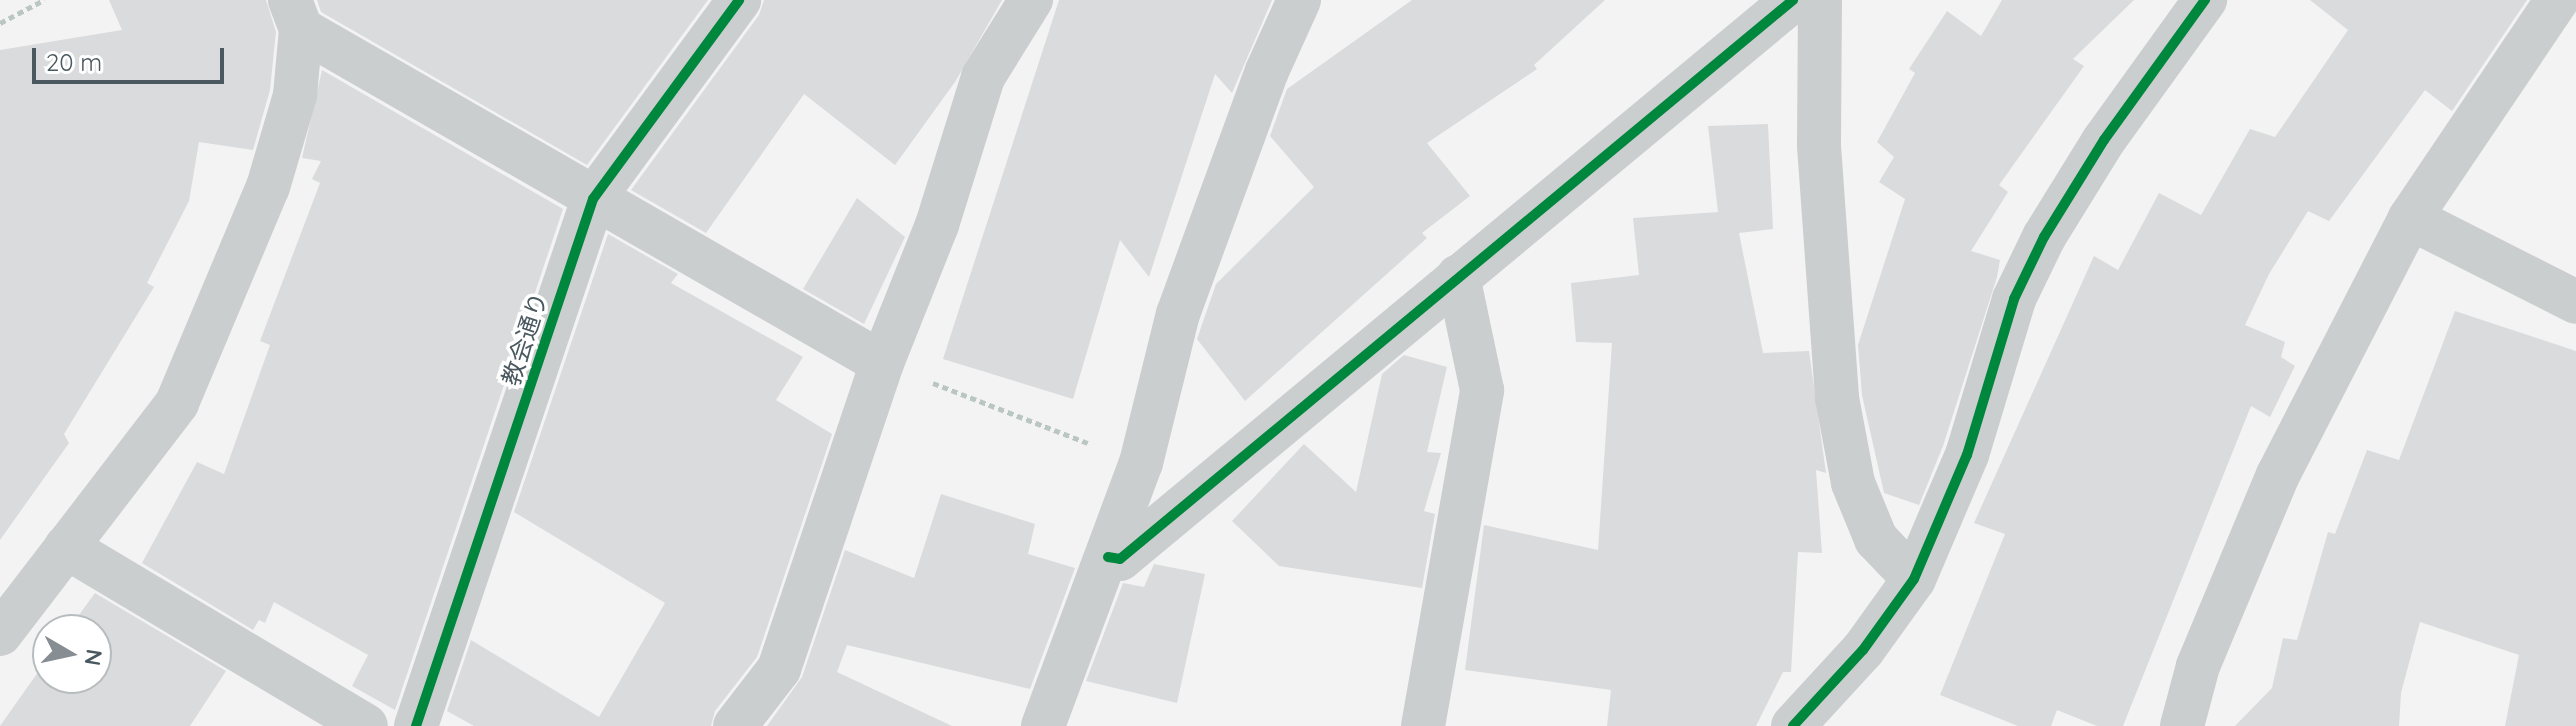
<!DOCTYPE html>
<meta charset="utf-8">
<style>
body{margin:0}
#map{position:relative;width:2576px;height:726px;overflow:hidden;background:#f4f3f3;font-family:Quicksand,"Noto Sans JP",sans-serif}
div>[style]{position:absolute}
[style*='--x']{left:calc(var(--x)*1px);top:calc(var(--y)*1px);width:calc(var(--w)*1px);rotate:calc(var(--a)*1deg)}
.building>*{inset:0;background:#dadbdc}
.path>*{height:5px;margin-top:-2.5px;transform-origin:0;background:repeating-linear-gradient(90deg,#bac6c1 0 6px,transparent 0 10px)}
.street>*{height:44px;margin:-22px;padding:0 22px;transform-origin:22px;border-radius:22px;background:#cbcecf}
.cycleway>*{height:10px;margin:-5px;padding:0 5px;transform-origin:5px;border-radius:5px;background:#00873e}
span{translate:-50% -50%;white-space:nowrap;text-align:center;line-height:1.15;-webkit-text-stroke:7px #fff;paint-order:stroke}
.street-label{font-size:24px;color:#4a5860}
.north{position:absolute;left:32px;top:614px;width:80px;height:80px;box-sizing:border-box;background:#fff;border:2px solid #b7bcbf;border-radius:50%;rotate:99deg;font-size:22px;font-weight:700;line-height:32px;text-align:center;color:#4a5860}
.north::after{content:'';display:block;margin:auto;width:28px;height:36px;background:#868e93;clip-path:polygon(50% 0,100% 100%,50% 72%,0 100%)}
.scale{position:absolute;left:32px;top:48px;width:192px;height:36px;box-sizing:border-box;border:4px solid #4a5860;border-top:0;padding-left:10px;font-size:24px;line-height:28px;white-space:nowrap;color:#4a5860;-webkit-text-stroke:6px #fff;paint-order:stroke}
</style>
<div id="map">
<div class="building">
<i style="clip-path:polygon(109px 0,266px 0,276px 32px,270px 90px,253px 150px,199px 142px,189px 201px,147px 283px,154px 287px,64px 434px,69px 443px,0 540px,0 50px,122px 30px)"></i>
<i style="clip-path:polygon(317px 0,708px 0,587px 165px,321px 12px)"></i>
<i style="clip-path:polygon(764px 0,1002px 0,955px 82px,895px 165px,804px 94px,706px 233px,631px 190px,759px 15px)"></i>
<i style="clip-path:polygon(1059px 0,1272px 0,1232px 93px,1215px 74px,1149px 277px,1120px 240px,1073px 399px,943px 359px)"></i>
<i style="clip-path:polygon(1412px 0,1605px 0,1534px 65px,1537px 69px,1427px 143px,1470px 196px,1422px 233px,1427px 238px,1245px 401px,1197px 339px,1216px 284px,1314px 187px,1270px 136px,1287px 89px)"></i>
<i style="clip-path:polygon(2002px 0,2134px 0,2073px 59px,2084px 66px,1999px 185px,2008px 192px,1971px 251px,2000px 260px,1997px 277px,1943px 446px,1919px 505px,1884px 493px,1862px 395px,1858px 345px,1905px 199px,1879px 182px,1894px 157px,1877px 142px,1915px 73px,1909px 69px,1947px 11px,1981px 36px)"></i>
<i style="clip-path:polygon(2310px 0,2527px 0,2452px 111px,2425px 90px,2329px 221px,2308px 211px,2269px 274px,2245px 325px,2285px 342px,2281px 357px,2295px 366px,2270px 417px,2251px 406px,2123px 726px,2097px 726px,2057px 710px,2051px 726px,2018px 726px,1940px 695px,2005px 534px,1974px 523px,2094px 256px,2118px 270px,2159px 193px,2201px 215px,2250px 129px,2275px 137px,2348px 30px)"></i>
<i style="clip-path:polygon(322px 70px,563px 209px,395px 710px,352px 686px,368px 655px,274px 602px,265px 623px,259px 620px,253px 630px,142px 563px,197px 462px,224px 474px,270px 345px,260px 341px,320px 183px,312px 179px,321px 161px,302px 158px)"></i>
<i style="clip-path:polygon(1768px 124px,1773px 229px,1739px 233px,1763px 353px,1809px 351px,1826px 473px,1816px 470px,1822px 553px,1798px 552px,1791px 672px,1783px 672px,1756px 726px,1607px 726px,1611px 690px,1465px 670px,1484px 525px,1598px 550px,1612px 343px,1576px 342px,1571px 283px,1639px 275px,1633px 218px,1718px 212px,1708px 126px)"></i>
<i style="clip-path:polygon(857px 198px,905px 237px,864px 324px,803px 289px)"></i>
<i style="clip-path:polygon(608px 234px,678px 274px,671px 283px,803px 357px,776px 400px,832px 434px,757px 657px,715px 711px,711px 726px,474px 726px,447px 711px,471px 640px,599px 717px,665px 603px,514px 512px)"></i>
<i style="clip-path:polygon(2455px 311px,2576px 351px,2576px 726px,2505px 726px,2519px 655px,2420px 622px,2401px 693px,2399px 726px,2235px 726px,2272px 688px,2283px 638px,2297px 640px,2328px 532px,2335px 534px,2367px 450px,2399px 460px)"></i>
<i style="clip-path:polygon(1404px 355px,1447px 367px,1427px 452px,1441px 453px,1424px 511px,1435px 514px,1422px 588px,1279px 566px,1232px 521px,1304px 444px,1356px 492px,1382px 374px)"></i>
<i style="clip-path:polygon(941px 494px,1035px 524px,1028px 554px,1075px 568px,1030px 689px,847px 645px,837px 672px,952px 726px,767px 726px,802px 677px,845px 550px,914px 578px)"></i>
<i style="clip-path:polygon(1154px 564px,1205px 574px,1177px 703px,1086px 681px,1123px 583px,1144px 587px)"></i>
<i style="clip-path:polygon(95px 593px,226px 671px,190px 726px,0 726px,48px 658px,48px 678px,96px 678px,96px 630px,68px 630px)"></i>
</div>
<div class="path">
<i style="--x:0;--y:23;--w:50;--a:-27.6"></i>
<i style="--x:933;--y:383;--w:166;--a:21.2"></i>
</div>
<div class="street">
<i style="--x:1820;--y:0;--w:146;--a:90.4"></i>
<i style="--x:1819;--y:146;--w:253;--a:85.9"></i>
<i style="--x:1837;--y:398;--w:86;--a:79.3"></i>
<i style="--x:1853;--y:483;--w:61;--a:67.7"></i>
<i style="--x:1876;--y:539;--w:55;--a:46.5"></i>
<i style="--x:301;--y:29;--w:670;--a:29.89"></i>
<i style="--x:2410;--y:218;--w:263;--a:-56"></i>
<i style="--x:66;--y:547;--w:349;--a:30.8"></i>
<i style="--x:1108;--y:557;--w:12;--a:9"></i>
<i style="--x:1120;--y:559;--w:875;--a:-39.71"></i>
<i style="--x:0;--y:634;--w:291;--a:-52.5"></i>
<i style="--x:177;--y:403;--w:234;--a:-67.2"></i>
<i style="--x:268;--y:187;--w:96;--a:-73.6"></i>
<i style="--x:295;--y:95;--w:66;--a:-84.8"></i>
<i style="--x:301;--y:29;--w:31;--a:-111"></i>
<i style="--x:416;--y:726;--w:556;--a:-71.43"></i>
<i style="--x:593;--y:199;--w:247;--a:-53.7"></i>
<i style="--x:735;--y:726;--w:72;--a:-52.3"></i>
<i style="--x:779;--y:669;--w:323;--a:-71.4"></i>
<i style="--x:882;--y:363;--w:149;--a:-68.3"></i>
<i style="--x:937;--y:225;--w:155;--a:-72.7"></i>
<i style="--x:983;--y:77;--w:91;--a:-58.1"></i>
<i style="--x:1043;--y:726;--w:281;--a:-69.6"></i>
<i style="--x:1141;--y:463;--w:154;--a:-76.1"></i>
<i style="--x:1178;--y:314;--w:259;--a:-69.9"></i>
<i style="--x:1267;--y:71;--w:78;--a:-65.7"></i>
<i style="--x:1423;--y:726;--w:341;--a:-80"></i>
<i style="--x:1482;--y:390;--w:116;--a:-101.9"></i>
<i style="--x:1793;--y:726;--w:103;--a:-47.4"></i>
<i style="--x:1863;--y:650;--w:87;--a:-54.3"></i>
<i style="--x:1914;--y:579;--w:135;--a:-66.9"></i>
<i style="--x:1967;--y:455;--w:163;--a:-73.2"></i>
<i style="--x:2014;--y:299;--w:69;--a:-64.2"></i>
<i style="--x:2044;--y:237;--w:114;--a:-58.3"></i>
<i style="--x:2104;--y:140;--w:173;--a:-54.2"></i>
<i style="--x:2182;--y:726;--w:62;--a:-75.1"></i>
<i style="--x:2198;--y:666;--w:207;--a:-67.3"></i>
<i style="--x:2278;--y:475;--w:289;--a:-62.8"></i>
<i style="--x:2410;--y:218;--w:186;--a:26.8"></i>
</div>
<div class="cycleway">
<i style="--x:1108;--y:557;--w:12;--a:9"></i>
<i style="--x:1120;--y:559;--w:875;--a:-39.71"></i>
<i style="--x:416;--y:726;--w:556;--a:-71.43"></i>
<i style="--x:593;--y:199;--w:247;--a:-53.7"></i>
<i style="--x:1793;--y:726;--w:103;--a:-47.4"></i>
<i style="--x:1863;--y:650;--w:87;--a:-54.3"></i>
<i style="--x:1914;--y:579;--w:135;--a:-66.9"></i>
<i style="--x:1967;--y:455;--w:163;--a:-73.2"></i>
<i style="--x:2014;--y:299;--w:69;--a:-64.2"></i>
<i style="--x:2044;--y:237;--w:114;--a:-58.3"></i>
<i style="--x:2104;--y:140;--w:173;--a:-54.2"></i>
</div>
<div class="street-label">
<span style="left:525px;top:339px;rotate:-72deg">教会通り</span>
</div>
<div class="north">N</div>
<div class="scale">20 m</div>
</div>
